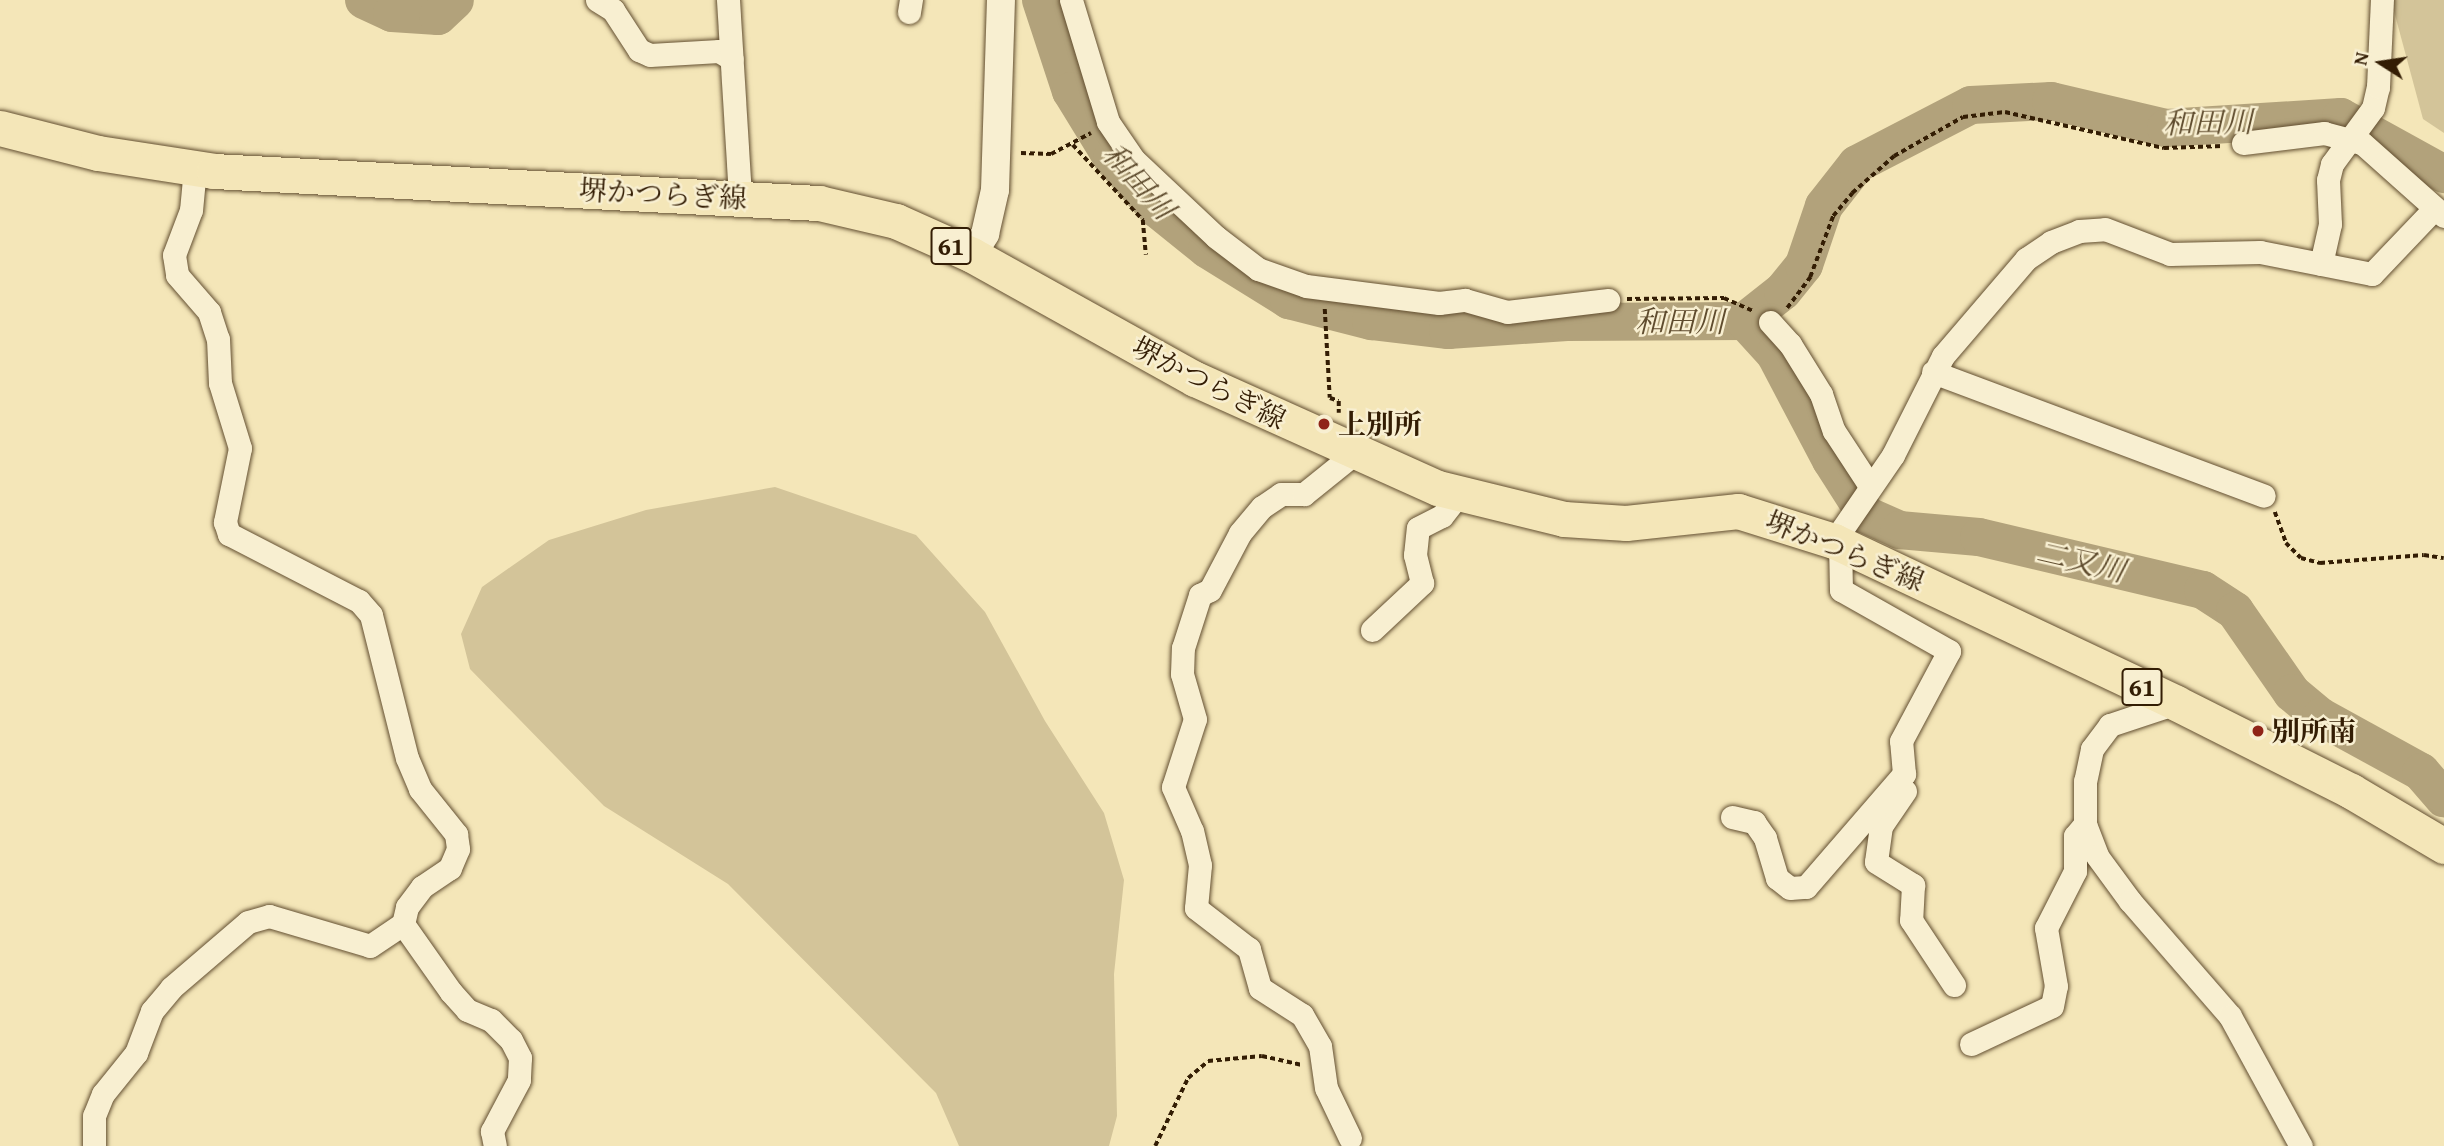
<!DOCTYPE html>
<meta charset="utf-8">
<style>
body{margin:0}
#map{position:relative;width:2444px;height:1146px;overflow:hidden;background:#f4e6b8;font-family:"Gentium Book Plus","Noto Serif JP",serif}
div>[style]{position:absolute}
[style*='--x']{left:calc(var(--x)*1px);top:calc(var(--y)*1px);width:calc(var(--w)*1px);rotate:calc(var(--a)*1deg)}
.green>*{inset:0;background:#d3c499}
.river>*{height:38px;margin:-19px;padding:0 19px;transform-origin:19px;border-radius:19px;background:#b2a27b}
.path>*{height:3.5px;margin-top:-1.75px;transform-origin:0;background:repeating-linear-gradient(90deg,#331d04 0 5px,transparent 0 8.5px)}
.roads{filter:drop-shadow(0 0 2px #634f31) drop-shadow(0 0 2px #634f31)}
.minor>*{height:23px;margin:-11.5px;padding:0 11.5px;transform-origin:11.5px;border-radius:11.5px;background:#f8efd1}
.tertiary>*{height:28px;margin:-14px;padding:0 14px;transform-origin:14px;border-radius:14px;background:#f8efd1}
.primary>*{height:35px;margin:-17.5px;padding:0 17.5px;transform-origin:17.5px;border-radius:17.5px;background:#f4e6b8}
.dots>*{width:19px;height:19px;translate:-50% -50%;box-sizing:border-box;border:4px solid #f8efd1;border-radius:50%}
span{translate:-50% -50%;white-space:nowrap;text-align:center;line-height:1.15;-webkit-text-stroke:5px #f8efd1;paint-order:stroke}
.shield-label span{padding:2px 5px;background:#f8efd1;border:2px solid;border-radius:5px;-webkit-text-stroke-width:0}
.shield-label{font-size:26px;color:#331d04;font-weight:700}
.street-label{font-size:28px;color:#331d04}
.poi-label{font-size:28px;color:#331d04;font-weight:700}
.left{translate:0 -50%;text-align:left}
.water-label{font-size:30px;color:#5f4c2e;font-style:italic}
.north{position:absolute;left:2346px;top:28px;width:70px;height:70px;-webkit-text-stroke:5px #f8efd1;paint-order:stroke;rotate:282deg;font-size:19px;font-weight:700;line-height:28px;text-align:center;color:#331d04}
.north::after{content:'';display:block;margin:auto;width:24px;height:32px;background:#331d04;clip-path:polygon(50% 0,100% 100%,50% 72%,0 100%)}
</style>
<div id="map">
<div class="green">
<i style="clip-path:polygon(2391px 0,2444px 0,2444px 133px,2423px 119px)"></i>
<i style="clip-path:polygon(775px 487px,916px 535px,985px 612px,1045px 721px,1104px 813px,1124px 880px,1114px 974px,1117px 1116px,1109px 1146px,959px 1146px,936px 1093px,728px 884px,604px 806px,470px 669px,461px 634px,482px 587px,549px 540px,646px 510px)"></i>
</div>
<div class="river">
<i style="--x:364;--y:0;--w:31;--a:25"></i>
<i style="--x:392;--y:13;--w:46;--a:3.7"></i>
<i style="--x:438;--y:16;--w:23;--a:-43"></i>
<i style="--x:1041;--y:0;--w:96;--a:71.8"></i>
<i style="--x:1071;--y:91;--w:79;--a:58.5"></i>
<i style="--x:1112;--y:158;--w:67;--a:48.7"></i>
<i style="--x:1156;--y:208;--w:65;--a:38.8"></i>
<i style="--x:1207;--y:249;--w:97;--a:31.9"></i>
<i style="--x:1289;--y:300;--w:85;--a:14.4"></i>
<i style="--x:1371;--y:321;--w:78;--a:6.7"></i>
<i style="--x:1448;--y:330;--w:119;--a:-3.8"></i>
<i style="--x:1567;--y:322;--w:178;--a:-0.3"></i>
<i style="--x:1745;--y:321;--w:48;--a:-38.3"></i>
<i style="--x:1783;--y:291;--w:33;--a:-51"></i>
<i style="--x:1804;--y:265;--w:62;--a:-71.3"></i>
<i style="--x:1824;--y:206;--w:53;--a:-51.8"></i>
<i style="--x:1857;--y:164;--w:128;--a:-27.4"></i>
<i style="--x:1971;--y:105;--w:80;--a:-2.9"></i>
<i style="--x:2051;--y:101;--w:118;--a:13.2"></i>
<i style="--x:2166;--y:128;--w:175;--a:-3.6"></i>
<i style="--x:2341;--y:117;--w:118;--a:29"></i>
<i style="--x:1745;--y:321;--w:45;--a:47.7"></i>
<i style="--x:1775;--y:354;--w:120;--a:62.2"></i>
<i style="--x:1831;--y:460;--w:65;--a:57.5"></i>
<i style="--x:1866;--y:515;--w:36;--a:24"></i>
<i style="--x:1899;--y:530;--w:80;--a:5"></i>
<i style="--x:1979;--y:537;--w:230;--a:13.3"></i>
<i style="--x:2203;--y:590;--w:38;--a:33"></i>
<i style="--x:2235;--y:611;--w:100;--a:55.2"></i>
<i style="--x:2292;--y:693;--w:38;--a:40"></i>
<i style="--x:2321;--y:717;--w:114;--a:28.8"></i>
<i style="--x:2421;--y:772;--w:35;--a:49"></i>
</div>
<div class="path">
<i style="--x:1073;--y:145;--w:103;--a:47"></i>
<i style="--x:1143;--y:220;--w:35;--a:85"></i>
<i style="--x:1021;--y:153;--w:30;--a:2"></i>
<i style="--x:1051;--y:154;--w:45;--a:-27.7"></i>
<i style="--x:1627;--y:299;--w:97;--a:-0.6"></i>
<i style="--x:1724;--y:298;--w:32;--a:24"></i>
<i style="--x:1787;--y:308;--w:39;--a:-53"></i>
<i style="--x:1810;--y:277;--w:65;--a:-69.3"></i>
<i style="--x:1833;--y:216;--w:30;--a:-50"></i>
<i style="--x:1852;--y:193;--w:56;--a:-41.4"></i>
<i style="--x:1894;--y:156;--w:79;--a:-29.5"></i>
<i style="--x:1963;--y:117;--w:42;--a:-6.8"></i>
<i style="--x:2005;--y:112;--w:163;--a:12.8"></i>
<i style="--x:2164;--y:148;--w:59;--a:-1.9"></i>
<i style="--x:1325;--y:309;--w:89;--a:86.8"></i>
<i style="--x:1330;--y:398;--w:9;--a:18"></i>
<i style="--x:1339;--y:401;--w:12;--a:90"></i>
<i style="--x:2275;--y:512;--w:33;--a:70"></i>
<i style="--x:2286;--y:543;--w:21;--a:45"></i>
<i style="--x:2301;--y:558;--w:20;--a:15"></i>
<i style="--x:2320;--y:563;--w:104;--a:-4.4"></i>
<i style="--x:2424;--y:555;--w:20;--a:9"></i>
<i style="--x:1155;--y:1146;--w:76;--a:-64.1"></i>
<i style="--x:1188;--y:1078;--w:26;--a:-40"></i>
<i style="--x:1208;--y:1061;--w:54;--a:-5.3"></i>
<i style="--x:1262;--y:1056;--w:41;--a:12.7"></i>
</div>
<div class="roads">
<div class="minor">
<i style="--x:597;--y:0;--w:19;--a:32"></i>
<i style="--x:613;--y:10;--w:48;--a:57"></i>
<i style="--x:639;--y:50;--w:12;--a:24"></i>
<i style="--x:650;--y:55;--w:69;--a:-3.3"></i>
<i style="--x:719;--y:51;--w:15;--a:32"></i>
<i style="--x:728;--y:0;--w:198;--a:86.5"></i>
<i style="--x:1071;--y:0;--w:127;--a:73.1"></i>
<i style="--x:1108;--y:122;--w:46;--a:55.6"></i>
<i style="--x:1134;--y:160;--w:112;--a:43.2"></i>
<i style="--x:1216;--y:237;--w:53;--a:37.3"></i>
<i style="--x:1258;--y:269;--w:51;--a:19.5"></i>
<i style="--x:1306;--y:286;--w:134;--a:7.3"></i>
<i style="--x:1439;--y:303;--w:26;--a:-7"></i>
<i style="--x:1465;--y:300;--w:44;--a:15.9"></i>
<i style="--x:1507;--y:312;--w:102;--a:-6.8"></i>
<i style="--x:909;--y:12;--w:12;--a:-81"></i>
<i style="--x:2243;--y:143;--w:82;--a:-7"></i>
<i style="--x:2324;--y:133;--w:39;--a:15"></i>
<i style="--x:2362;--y:143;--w:110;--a:41.7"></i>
<i style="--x:195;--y:168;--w:42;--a:95.4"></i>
<i style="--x:191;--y:210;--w:48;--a:110.7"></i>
<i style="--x:174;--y:255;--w:20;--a:81"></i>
<i style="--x:177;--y:275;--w:49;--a:49.1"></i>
<i style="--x:209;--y:312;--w:28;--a:72"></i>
<i style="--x:218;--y:339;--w:44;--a:87.4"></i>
<i style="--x:220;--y:383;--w:68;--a:72.9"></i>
<i style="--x:240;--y:448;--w:76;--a:101.5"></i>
<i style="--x:225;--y:522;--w:13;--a:72"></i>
<i style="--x:229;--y:534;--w:146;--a:27.3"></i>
<i style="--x:359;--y:601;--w:18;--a:49"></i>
<i style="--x:371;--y:615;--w:147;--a:75.9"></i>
<i style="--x:407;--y:758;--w:34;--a:67"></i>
<i style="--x:420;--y:789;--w:58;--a:51.3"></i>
<i style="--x:456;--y:834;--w:15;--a:82"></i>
<i style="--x:458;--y:849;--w:21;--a:113"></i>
<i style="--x:450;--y:868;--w:34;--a:146"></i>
<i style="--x:422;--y:887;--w:25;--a:127"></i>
<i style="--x:407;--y:907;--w:17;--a:103"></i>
<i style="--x:403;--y:924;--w:83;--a:54.8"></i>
<i style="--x:451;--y:992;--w:24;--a:48"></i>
<i style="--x:467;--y:1010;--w:26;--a:23"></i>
<i style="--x:491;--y:1020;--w:28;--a:45"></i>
<i style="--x:511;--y:1040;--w:20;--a:63"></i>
<i style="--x:520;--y:1058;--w:22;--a:93"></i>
<i style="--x:519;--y:1080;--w:58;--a:117.9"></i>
<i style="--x:492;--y:1131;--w:15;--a:79"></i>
<i style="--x:2321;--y:264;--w:41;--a:-77.3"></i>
<i style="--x:2330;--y:224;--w:44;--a:-92.6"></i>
<i style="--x:2328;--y:180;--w:16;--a:-76"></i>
<i style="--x:2332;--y:164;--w:69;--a:-53.8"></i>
<i style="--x:2373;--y:108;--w:22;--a:-77"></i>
<i style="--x:2378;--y:87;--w:87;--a:-87.4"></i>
<i style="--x:1770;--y:322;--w:30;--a:48"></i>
<i style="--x:1790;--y:344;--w:59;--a:58.2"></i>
<i style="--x:1821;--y:394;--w:39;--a:71"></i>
<i style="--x:1834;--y:431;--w:66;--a:56.8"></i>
<i style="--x:1933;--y:372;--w:353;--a:20.5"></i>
<i style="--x:1834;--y:541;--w:104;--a:-55.5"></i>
<i style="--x:1893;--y:455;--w:111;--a:-63.2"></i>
<i style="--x:1943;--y:356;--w:128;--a:-49.4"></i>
<i style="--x:2026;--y:259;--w:30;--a:-34"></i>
<i style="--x:2051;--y:242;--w:30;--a:-21"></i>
<i style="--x:2079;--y:231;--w:26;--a:-4"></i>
<i style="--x:2105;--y:229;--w:70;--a:21"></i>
<i style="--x:2170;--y:254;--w:90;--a:-1.3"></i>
<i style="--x:2260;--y:252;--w:114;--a:11.1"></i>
<i style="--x:2372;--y:274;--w:90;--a:-46.4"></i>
<i style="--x:1372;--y:630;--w:69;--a:-43.2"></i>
<i style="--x:1422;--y:583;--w:29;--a:-104"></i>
<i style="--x:1415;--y:555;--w:27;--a:-84"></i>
<i style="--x:1418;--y:528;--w:27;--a:-27"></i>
<i style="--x:1442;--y:516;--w:28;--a:-52"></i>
<i style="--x:2176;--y:703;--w:70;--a:161.6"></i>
<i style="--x:2110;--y:725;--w:30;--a:127"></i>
<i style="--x:2092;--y:749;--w:33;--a:102"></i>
<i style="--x:2085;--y:781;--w:43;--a:90"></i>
<i style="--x:2085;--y:824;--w:34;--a:69"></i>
<i style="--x:2097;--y:856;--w:56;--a:53.7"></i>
<i style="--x:2130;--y:901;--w:152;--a:49"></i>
<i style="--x:2230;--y:1016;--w:148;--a:61.4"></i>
<i style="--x:1905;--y:791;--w:42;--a:124.4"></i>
<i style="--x:1881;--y:826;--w:36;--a:98"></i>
<i style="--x:1876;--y:862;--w:44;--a:31.9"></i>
<i style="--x:1913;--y:885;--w:35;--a:93"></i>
<i style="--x:1911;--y:920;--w:78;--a:56.5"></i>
<i style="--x:1732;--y:817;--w:23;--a:13"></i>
<i style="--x:1754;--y:822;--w:19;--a:55"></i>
<i style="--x:1765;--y:838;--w:42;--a:73.3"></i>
<i style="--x:1777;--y:878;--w:16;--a:38"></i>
<i style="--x:1790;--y:888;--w:16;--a:-4"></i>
<i style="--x:1806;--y:887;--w:150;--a:-49.1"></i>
<i style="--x:1904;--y:774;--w:33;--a:-95"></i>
<i style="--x:1901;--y:741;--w:102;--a:-61.9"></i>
<i style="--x:1949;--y:651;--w:124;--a:-150.5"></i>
<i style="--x:1841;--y:590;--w:46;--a:-91.2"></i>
<i style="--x:1971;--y:1044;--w:89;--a:-25.1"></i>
<i style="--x:2052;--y:1006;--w:20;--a:-79"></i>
<i style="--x:2056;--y:986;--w:59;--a:-99.8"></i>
<i style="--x:2046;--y:928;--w:64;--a:-63"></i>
<i style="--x:2075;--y:871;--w:35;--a:-90"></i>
<i style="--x:2075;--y:836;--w:16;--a:-50"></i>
<i style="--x:1350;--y:1138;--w:55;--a:-115.6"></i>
<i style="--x:1326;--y:1088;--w:42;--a:-98.1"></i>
<i style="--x:1320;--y:1046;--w:36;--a:-120"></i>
<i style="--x:1302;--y:1015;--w:50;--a:-147.3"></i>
<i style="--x:1260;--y:988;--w:41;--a:-105.8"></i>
<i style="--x:1249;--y:949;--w:67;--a:-142.3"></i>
<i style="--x:1196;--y:908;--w:43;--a:-84.7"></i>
<i style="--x:1200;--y:865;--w:35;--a:-103"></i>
<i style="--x:1192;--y:831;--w:48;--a:-113.4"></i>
<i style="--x:1173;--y:787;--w:71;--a:-72.1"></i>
<i style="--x:1195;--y:719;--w:47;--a:-106.1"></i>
<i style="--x:1182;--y:674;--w:26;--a:-88"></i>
<i style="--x:1183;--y:648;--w:56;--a:-72.2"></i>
<i style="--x:1200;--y:595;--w:11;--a:-27"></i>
<i style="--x:1210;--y:590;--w:64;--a:-62.2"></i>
<i style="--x:1240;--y:533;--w:34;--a:-50"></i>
<i style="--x:1262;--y:507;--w:23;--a:-34"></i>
<i style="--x:1281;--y:494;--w:23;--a:0"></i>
<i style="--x:1304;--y:494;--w:65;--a:-38.8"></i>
<i style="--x:94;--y:1146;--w:30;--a:-90"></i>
<i style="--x:94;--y:1116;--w:24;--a:-68"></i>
<i style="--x:103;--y:1094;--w:53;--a:-51.2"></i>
<i style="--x:136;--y:1053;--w:45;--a:-69.1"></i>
<i style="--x:152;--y:1011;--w:30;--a:-50"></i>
<i style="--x:171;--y:988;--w:101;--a:-40.6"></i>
<i style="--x:248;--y:922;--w:22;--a:-16"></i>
<i style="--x:269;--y:916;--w:105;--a:16.5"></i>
<i style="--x:370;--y:946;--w:40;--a:-34"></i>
</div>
<div class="tertiary">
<i style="--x:972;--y:255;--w:25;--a:-58"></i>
<i style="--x:985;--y:234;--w:45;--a:-77.2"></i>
<i style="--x:995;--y:190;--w:190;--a:-88.2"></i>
</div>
<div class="primary">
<i style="--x:0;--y:128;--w:101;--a:14.3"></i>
<i style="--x:98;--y:153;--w:117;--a:8.8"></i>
<i style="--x:214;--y:171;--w:606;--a:3.03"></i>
<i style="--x:819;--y:203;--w:79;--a:13.2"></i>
<i style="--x:896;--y:221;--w:83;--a:24.1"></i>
<i style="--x:972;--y:255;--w:255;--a:29.1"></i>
<i style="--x:1195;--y:379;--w:266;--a:24.2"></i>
<i style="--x:1438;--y:488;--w:130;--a:13.8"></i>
<i style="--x:1564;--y:519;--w:62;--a:3.7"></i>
<i style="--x:1626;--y:523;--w:113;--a:-6.1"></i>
<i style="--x:1738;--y:511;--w:101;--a:17.4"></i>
<i style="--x:1834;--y:541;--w:378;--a:25.3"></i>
<i style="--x:2176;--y:703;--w:196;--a:26.7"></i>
<i style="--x:2351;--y:791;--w:108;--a:30.6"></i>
</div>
</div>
<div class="dots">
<i style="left:1324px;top:424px;background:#8f2418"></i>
<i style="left:2258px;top:731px;background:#8f2418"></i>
</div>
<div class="shield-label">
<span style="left:951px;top:246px">61</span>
<span style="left:2142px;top:687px">61</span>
</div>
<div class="street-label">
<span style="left:663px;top:194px;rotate:3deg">堺かつらぎ線</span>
<span style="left:1209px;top:383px;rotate:27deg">堺かつらぎ線</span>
<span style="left:1845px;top:551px;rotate:22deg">堺かつらぎ線</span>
</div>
<div class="poi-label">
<span class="left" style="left:1338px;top:424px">上別所</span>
<span class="left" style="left:2272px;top:731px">別所南</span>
</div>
<div class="water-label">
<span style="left:2208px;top:122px;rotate:-1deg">和田川</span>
<span style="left:1139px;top:181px;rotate:48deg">和田川</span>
<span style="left:1680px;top:321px">和田川</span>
<span style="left:2081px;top:561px;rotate:13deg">二又川</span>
</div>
<div class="north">N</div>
</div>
